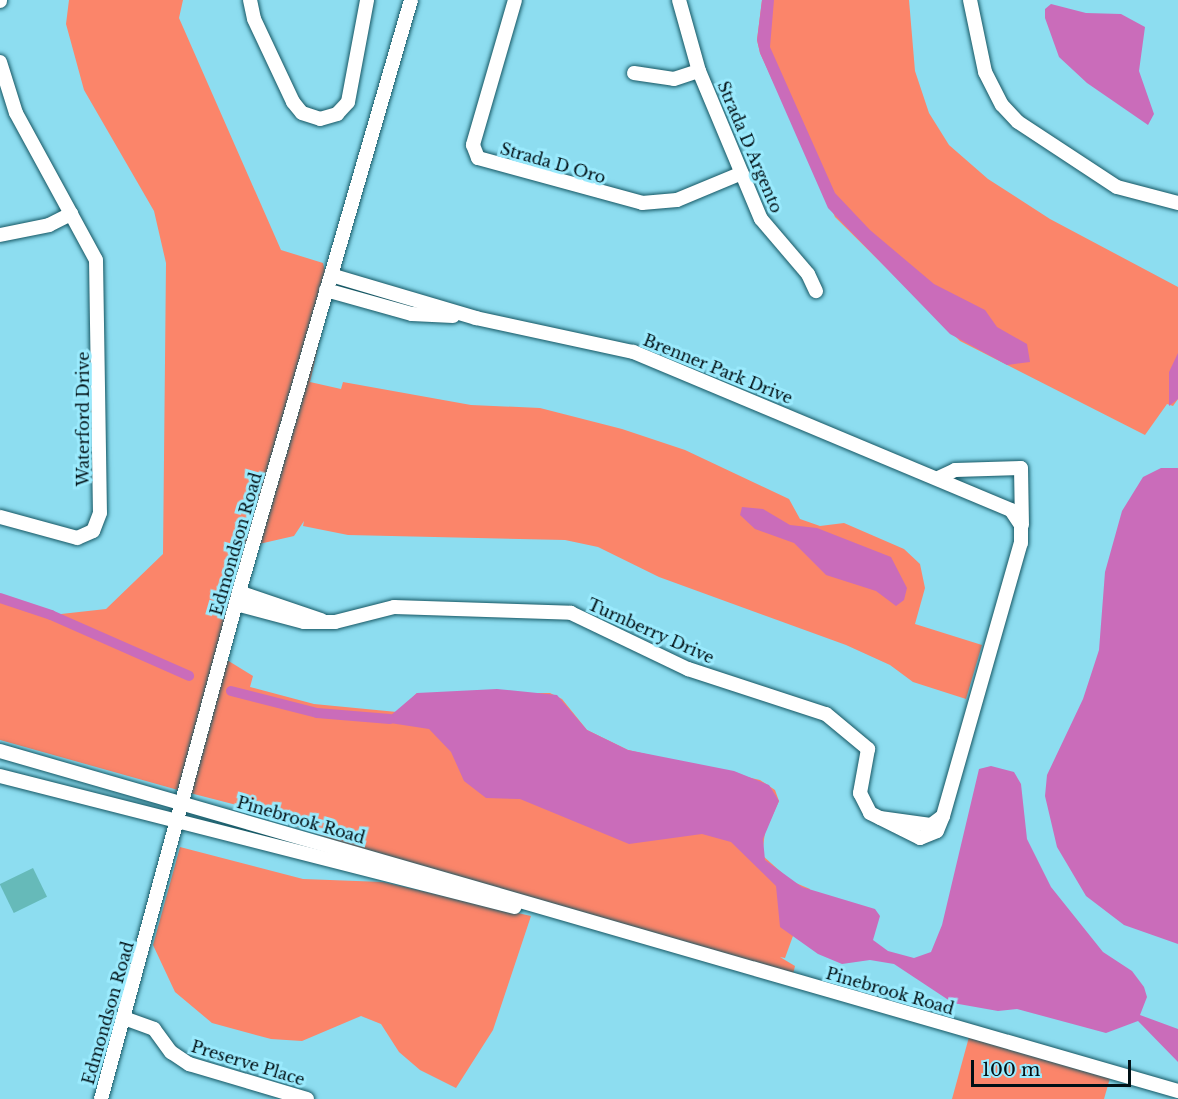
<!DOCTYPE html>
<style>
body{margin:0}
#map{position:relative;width:1178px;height:1099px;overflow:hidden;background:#8dddf0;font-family:"Libre Baskerville",serif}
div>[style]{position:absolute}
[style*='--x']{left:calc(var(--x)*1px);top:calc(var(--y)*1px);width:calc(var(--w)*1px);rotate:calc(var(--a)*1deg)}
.green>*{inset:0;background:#fb856a}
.water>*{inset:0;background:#ca6cba}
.canal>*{height:10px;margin:-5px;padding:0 5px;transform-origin:5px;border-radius:5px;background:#ca6cba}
.building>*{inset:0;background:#66bab9;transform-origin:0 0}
.roads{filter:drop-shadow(0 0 2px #155663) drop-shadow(0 0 2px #155663)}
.minor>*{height:14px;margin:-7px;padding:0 7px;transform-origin:7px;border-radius:7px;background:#fff}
span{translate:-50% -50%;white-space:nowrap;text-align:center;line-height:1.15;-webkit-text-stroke:6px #9aeafd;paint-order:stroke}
.street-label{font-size:16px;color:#001015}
.scale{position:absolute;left:971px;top:1060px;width:160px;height:27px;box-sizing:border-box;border:3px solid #001015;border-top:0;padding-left:8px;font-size:18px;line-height:21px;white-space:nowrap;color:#001015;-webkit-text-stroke:4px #9aeafd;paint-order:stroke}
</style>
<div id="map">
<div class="green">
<i style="clip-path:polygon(69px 0,183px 0,179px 18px,281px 250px,323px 263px,325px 271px,178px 790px,0 740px,0 598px,52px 615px,106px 609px,163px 554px,166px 263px,154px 211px,84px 90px,66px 24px)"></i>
<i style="clip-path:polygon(762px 0,909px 0,915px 71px,929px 113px,949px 145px,988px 179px,1050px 219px,1178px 287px,1178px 399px,1173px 406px,1167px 404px,1145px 435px,960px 341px,835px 217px,760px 53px,757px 40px)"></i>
<i style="clip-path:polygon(326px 313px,310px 382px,341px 389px,343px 382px,471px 405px,540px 408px,622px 429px,685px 450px,789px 499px,800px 519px,820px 526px,844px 523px,904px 549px,920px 564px,925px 588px,915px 624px,982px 645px,966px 699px,913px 682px,890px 665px,846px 645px,659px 577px,598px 547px,565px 540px,348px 535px,303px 526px,304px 521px,294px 536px,259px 544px)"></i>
<i style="clip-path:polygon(227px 660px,253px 676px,250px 687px,314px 704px,397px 712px,417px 693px,550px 693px,562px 699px,587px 730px,628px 750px,760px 780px,775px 790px,779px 801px,765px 832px,762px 855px,791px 881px,810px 889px,785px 958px,780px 957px,795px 966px,793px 974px,343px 844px,252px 809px,190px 793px)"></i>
<i style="clip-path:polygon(180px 847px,303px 879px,383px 882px,531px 916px,493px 1030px,456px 1088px,420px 1070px,399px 1052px,381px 1024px,361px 1016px,302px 1041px,271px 1039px,212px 1023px,175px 992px,153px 945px)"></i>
<i style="clip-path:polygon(969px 1037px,1110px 1078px,1104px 1099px,952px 1099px)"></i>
</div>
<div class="water">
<i style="clip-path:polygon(762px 0,774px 0,770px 47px,835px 193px,870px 230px,934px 284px,985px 310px,997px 327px,1027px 344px,1030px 362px,1007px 365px,950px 334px,828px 208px,760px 53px,757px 40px)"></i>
<i style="clip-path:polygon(1051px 4px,1086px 13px,1121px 14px,1145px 27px,1139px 71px,1154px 114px,1148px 125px,1087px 83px,1059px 57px,1045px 18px,1045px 9px)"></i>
<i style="clip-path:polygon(1178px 353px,1178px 399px,1169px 406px,1169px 372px)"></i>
<i style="clip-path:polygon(1178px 468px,1178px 944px,1124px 925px,1086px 896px,1057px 847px,1045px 796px,1047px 775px,1083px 699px,1099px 650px,1105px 572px,1122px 511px,1143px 477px,1161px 468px)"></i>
<i style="clip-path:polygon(742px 507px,763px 509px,790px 525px,817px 528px,891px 557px,907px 588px,904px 600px,896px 606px,876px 591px,826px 575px,794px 543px,755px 529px,740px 515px)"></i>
<i style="clip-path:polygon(497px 689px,557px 695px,587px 730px,628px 750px,734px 771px,769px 785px,779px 801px,763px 839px,765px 860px,802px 887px,875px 909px,880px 916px,873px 940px,888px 951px,914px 958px,931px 952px,942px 925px,979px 769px,991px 766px,1014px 772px,1021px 784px,1027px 839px,1051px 887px,1103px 952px,1132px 971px,1144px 987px,1147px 997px,1140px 1015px,1178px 1029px,1178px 1062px,1138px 1021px,1106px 1033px,1017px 1009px,998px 1011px,953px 1003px,894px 964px,870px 960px,842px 964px,818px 954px,780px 927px,776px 886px,731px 842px,702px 834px,629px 844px,520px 799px,486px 798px,464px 781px,451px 752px,429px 729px,390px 723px,390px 716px,417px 693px)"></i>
</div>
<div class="canal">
<i style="--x:0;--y:598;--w:54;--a:18.4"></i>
<i style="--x:51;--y:615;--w:151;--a:23.8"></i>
<i style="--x:231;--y:691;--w:89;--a:14.3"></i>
<i style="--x:317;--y:713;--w:73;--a:4.7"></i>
</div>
<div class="building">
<i style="left:33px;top:868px;width:32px;height:37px;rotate:64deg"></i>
</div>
<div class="roads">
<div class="minor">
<i style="--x:250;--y:0;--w:19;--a:78"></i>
<i style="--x:254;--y:19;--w:92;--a:64.8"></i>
<i style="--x:293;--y:102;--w:14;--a:51"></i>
<i style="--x:302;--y:113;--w:19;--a:18"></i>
<i style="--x:320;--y:119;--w:18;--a:-16"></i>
<i style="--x:337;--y:114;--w:16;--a:-47"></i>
<i style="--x:348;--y:102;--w:104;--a:-79.4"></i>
<i style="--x:515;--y:0;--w:151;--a:106.2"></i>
<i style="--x:473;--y:145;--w:14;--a:69"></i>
<i style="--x:478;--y:158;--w:170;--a:15.3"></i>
<i style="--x:642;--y:203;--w:35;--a:-5"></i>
<i style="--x:677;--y:200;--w:70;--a:-22.6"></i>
<i style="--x:679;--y:0;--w:74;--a:74.3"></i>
<i style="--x:699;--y:71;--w:160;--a:67.3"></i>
<i style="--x:761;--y:219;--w:72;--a:49.5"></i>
<i style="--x:808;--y:274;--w:19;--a:65"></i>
<i style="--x:970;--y:0;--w:74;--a:78.2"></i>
<i style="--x:985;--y:72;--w:37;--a:63"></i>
<i style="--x:1002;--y:105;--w:23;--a:47"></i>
<i style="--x:1018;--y:122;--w:118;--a:33.3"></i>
<i style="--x:1117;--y:187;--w:63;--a:14.7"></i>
<i style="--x:0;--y:1;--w:1;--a:-90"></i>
<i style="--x:0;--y:62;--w:53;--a:72.6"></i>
<i style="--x:16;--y:113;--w:115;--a:61.4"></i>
<i style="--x:634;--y:73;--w:40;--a:8.5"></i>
<i style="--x:674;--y:79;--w:26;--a:-18"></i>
<i style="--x:0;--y:235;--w:50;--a:-11.5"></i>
<i style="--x:49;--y:225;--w:25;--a:-27"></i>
<i style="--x:71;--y:214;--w:52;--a:61.5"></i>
<i style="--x:96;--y:260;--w:253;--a:89.1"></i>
<i style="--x:100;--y:513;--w:19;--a:111"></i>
<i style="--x:93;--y:531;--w:17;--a:156"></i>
<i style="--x:77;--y:538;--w:80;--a:-164.7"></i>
<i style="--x:326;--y:290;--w:89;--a:15.6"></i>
<i style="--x:412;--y:314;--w:41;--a:2.8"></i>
<i style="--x:938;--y:478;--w:19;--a:-25"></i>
<i style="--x:955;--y:470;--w:66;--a:-1.7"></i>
<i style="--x:1021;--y:468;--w:57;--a:89"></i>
<i style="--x:239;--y:592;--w:87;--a:18.9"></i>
<i style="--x:236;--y:604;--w:70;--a:14.8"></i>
<i style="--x:304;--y:622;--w:31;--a:0"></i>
<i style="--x:335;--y:622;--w:61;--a:-14.3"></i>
<i style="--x:394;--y:607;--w:177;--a:1.9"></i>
<i style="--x:571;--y:613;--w:130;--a:25.6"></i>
<i style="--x:688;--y:669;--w:145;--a:18.1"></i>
<i style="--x:826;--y:714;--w:55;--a:39.8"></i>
<i style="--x:868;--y:749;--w:45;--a:100.3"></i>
<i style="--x:860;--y:793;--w:22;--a:63"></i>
<i style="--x:870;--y:813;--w:56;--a:26.6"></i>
<i style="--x:920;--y:838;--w:18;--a:-22"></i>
<i style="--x:937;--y:831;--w:16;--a:-68"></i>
<i style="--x:943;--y:816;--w:284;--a:-74.1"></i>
<i style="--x:1021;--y:543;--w:18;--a:-90"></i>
<i style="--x:1021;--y:525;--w:18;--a:-124"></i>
<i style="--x:1011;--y:510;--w:410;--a:-157.3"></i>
<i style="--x:633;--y:352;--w:161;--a:-167.8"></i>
<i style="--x:476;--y:318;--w:151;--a:-163.5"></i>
<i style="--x:0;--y:751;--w:1226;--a:16.1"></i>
<i style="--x:0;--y:776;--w:531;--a:14.27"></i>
<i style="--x:880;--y:818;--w:51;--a:7.8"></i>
<i style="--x:931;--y:825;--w:15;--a:-37"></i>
<i style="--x:124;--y:1018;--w:32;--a:20"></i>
<i style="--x:154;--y:1029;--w:29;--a:54"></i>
<i style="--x:171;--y:1052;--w:22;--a:34"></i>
<i style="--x:189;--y:1064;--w:123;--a:16.5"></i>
<i style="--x:101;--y:1099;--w:525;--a:-74.77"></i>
<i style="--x:239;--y:592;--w:616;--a:-73.8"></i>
</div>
</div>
<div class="street-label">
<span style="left:750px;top:147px;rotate:67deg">Strada D Argento</span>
<span style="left:553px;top:163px;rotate:16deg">Strada D Oro</span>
<span style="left:718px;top:369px;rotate:22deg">Brenner Park Drive</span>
<span style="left:83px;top:419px;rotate:-90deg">Waterford Drive</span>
<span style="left:236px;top:544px;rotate:-74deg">Edmondson Road</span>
<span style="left:651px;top:631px;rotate:24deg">Turnberry Drive</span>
<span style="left:301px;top:820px;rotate:16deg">Pinebrook Road</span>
<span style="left:890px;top:991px;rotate:16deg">Pinebrook Road</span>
<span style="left:108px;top:1013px;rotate:-74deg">Edmondson Road</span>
<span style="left:248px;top:1063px;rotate:17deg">Preserve Place</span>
</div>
<div class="scale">100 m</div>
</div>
